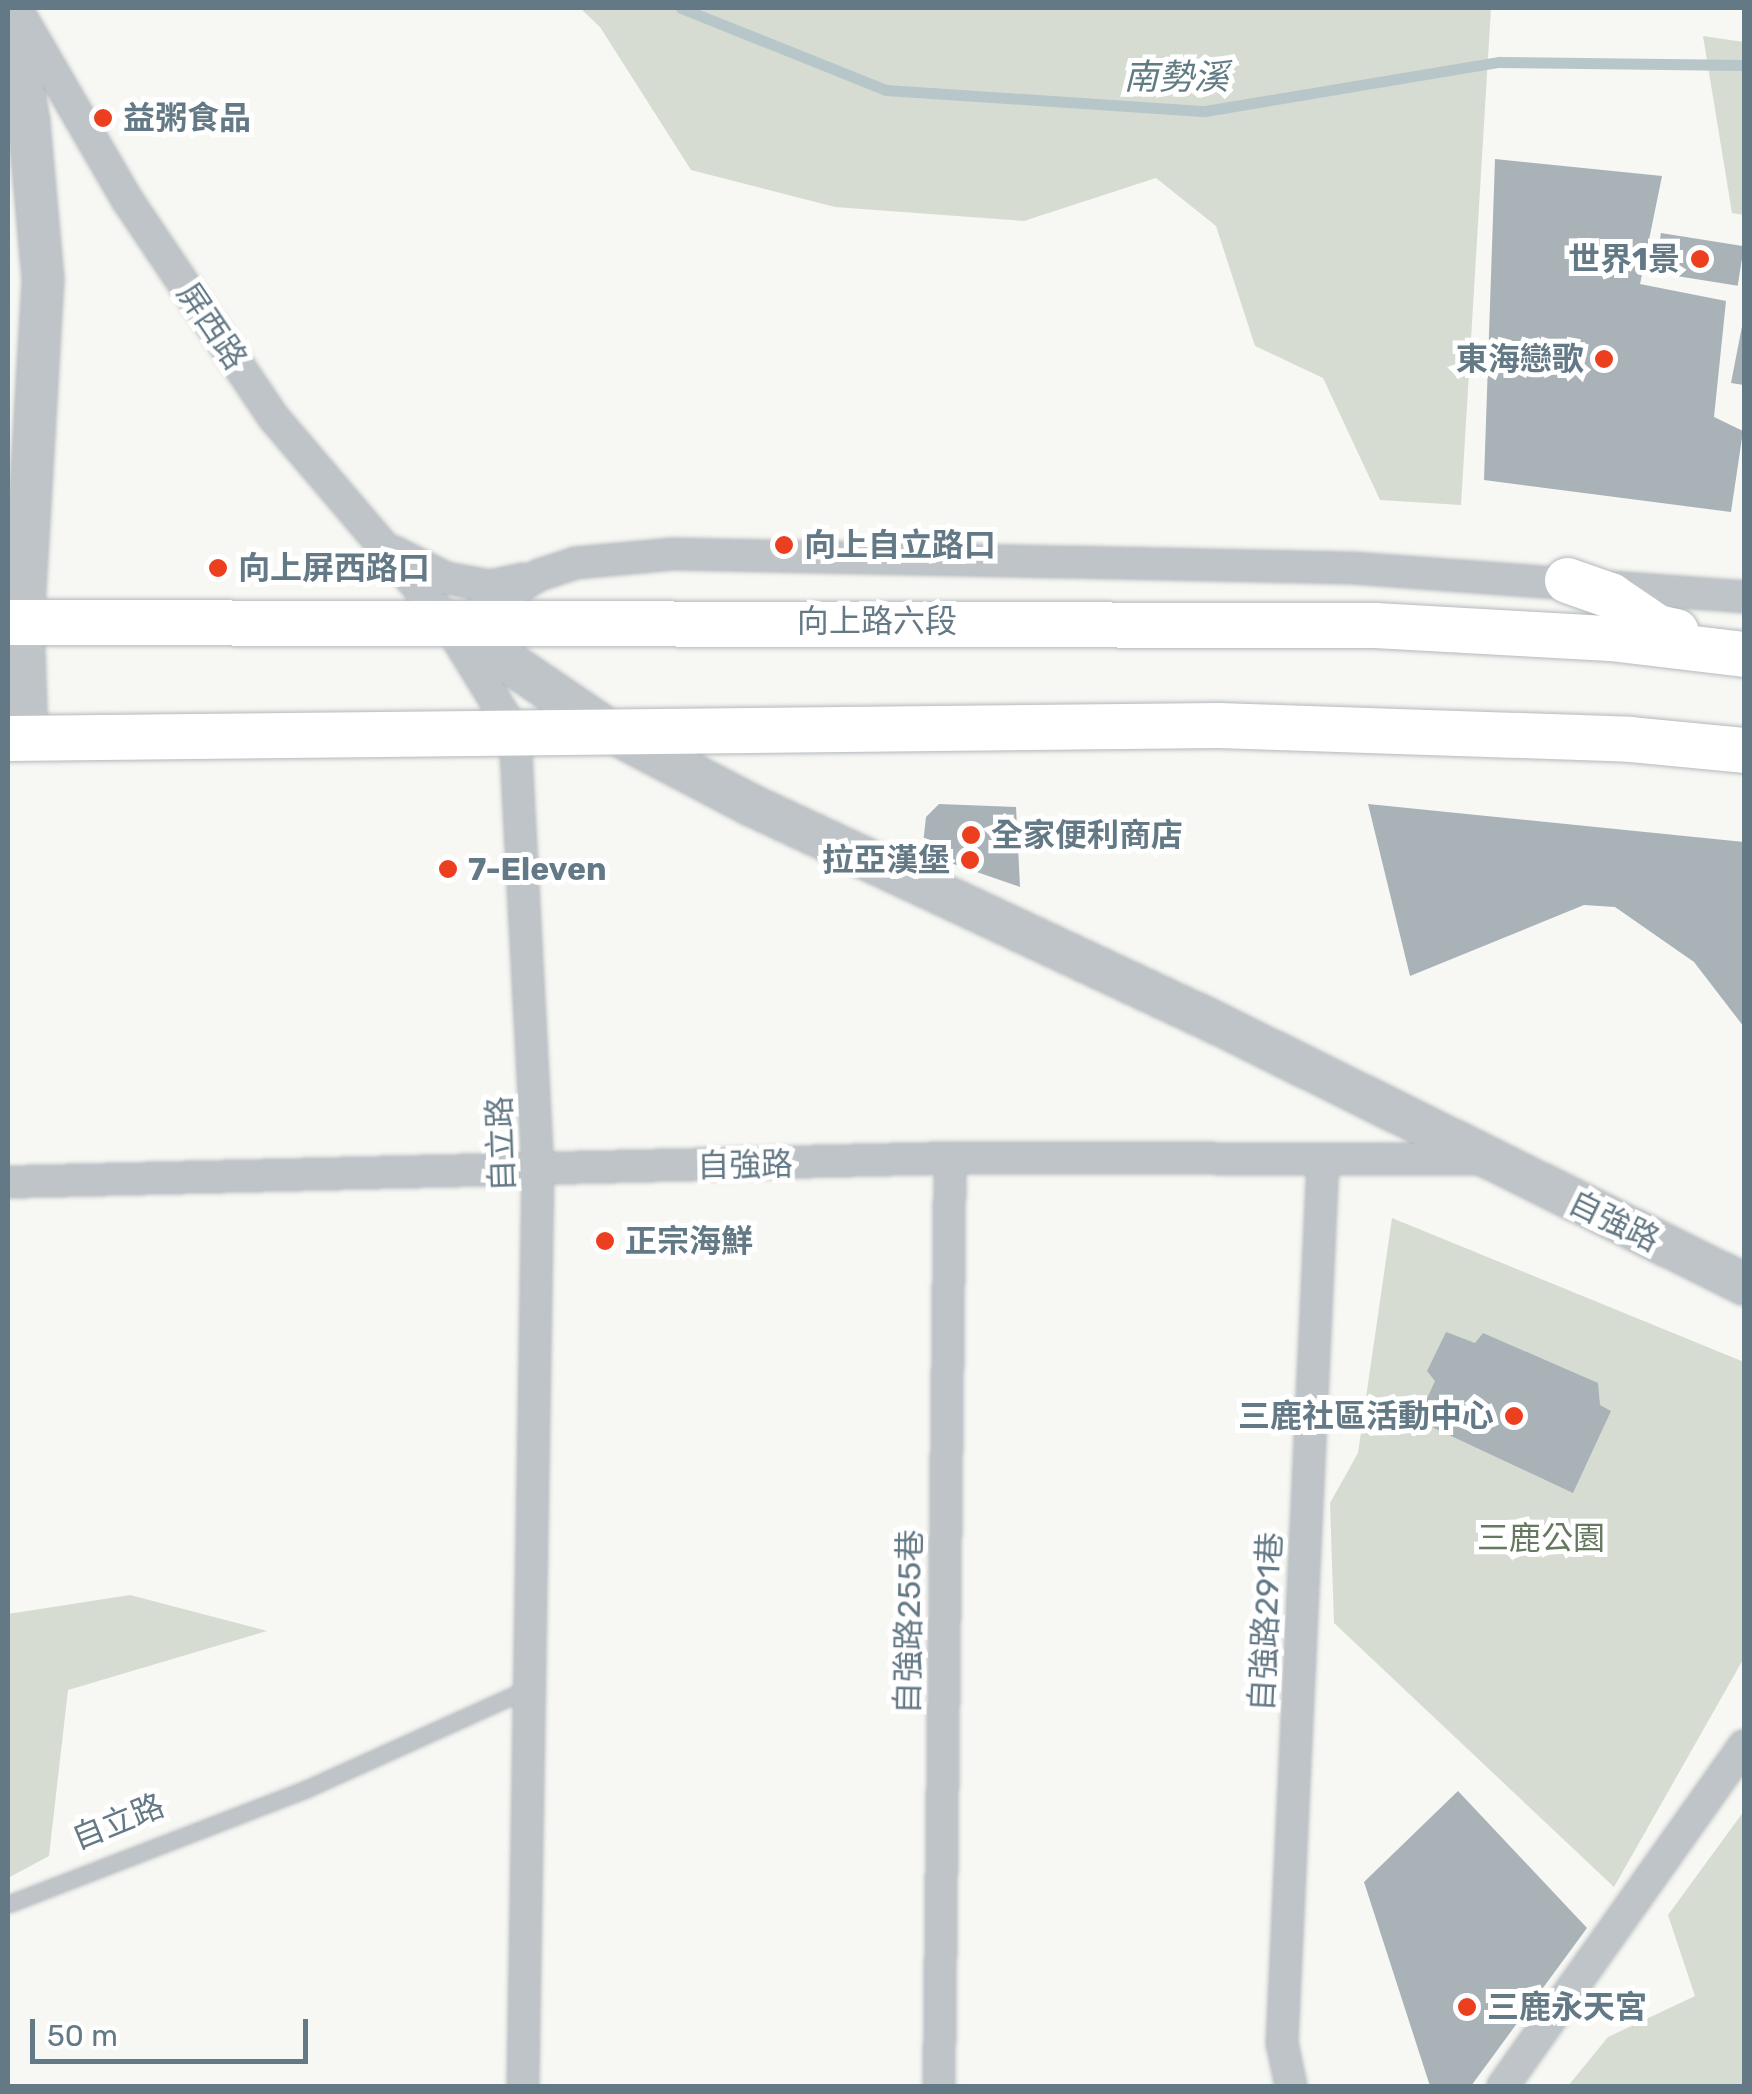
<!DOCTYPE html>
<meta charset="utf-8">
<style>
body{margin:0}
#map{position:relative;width:1752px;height:2094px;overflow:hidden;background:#f7f7f3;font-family:Rubik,"Noto Sans TC",sans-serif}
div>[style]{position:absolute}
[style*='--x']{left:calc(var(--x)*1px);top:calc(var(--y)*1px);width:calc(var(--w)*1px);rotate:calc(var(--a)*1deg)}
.green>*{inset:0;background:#d7dcd2}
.stream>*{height:11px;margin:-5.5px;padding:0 5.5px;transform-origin:5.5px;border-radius:5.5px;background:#b7c6c9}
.building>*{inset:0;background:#a8b2b7;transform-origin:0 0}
.roads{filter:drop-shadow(0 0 2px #b4babe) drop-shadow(0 0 2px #b4babe)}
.service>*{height:15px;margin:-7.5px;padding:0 7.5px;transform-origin:7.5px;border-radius:7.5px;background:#bfc4c8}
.minor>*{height:30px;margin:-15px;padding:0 15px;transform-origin:15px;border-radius:15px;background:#bfc4c8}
.tertiary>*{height:40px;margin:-20px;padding:0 20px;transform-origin:20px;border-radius:20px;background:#bfc4c8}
.secondary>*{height:45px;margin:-22.5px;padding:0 22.5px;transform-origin:22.5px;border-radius:22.5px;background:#fff}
.dots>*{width:28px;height:28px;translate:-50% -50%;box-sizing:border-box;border:5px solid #fff;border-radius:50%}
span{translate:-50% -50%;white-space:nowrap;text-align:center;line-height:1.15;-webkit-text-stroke:10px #fff;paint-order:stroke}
.poi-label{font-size:32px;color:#647986;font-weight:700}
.left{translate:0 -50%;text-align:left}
.right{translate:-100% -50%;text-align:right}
.street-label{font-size:32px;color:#647986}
.park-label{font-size:32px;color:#667860}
.water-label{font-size:35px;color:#607b82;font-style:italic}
.frame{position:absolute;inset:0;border:10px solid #647986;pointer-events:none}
.scale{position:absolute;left:30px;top:2019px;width:278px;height:45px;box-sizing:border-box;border:5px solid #647986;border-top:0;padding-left:12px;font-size:30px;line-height:35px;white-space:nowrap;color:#647986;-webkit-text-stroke:8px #fff;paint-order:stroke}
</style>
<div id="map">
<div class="green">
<i style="clip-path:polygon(580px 8px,1491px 8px,1461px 505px,1380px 500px,1323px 378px,1255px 346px,1216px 226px,1156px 178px,1024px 221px,835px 207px,691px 170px,600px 27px)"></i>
<i style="clip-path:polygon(1703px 36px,1744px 42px,1744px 215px,1732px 213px)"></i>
<i style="clip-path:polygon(1392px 1218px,1744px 1362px,1744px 1658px,1614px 1887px,1334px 1623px,1330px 1503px,1358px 1453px)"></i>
<i style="clip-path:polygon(130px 1595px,267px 1631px,68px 1690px,49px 1856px,8px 1878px,8px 1614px)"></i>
<i style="clip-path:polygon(1744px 1811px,1744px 2086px,1568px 2086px,1608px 2037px,1695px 1996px,1668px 1915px)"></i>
</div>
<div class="stream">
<i style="--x:681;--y:8;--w:221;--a:21.8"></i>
<i style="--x:886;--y:90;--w:320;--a:3.8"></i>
<i style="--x:1205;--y:111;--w:298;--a:-9.5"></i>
<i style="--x:1499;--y:62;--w:245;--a:0.7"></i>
</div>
<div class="building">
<i style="clip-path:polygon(1495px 159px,1662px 176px,1640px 284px,1726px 301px,1714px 417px,1743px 431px,1731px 512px,1484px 480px)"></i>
<i style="left:1661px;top:233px;width:84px;height:40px;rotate:9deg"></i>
<i style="clip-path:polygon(1744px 316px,1744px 385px,1731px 383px)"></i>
<i style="clip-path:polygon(939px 804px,1016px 807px,1020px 887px,922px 853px,926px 817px)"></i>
<i style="clip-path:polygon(1368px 804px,1744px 842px,1744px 1027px,1694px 962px,1615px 907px,1584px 905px,1410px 976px)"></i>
<i style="clip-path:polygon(1446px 1332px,1475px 1343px,1483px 1333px,1598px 1383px,1600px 1405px,1611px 1411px,1573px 1493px,1417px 1420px,1435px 1381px,1427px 1371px)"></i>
<i style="clip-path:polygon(1458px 1791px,1587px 1928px,1471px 2086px,1430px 2086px,1364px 1882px)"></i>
</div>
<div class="roads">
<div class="service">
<i style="--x:8;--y:1904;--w:319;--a:-21.1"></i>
<i style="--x:306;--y:1789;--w:246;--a:-24.3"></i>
</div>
<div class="minor">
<i style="--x:16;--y:8;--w:223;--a:59.9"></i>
<i style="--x:128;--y:201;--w:262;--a:56.1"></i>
<i style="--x:274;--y:418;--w:264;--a:49.6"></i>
<i style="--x:445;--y:619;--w:134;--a:58.4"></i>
<i style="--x:515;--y:733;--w:436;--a:87"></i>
<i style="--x:538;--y:1168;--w:918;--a:90.94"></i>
<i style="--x:395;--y:552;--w:57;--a:27"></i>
<i style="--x:446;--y:578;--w:45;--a:10.3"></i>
<i style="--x:490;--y:586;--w:33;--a:-12"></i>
<i style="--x:467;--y:619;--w:84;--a:-31.4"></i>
<i style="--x:539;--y:575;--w:38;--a:-18"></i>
<i style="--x:575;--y:563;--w:99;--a:-5.2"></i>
<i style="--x:674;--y:554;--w:678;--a:1.18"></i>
<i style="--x:1352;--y:568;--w:393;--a:4.2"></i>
<i style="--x:8;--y:1182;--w:942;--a:-1.46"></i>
<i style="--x:950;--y:1158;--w:533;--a:0.11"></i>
<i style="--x:939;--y:2086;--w:928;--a:-89.32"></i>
<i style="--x:1291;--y:2086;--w:44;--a:-101.8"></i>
<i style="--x:1282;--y:2043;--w:884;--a:-87.34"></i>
<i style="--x:1503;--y:2086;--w:417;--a:-54.7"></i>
</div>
<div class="tertiary">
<i style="--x:9;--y:8;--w:116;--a:80"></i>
<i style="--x:29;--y:122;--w:158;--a:84.9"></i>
<i style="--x:43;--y:279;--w:343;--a:93.3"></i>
<i style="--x:23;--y:621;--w:117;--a:88"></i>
<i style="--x:445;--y:619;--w:199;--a:34.2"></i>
<i style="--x:610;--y:731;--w:159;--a:27.7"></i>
<i style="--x:751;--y:805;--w:496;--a:25.1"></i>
<i style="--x:1200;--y:1015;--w:607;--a:26.31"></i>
</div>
<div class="secondary">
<i style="--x:1567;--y:580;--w:46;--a:19.2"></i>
<i style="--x:1610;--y:595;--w:57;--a:34.2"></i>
<i style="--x:1657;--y:627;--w:19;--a:12"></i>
<i style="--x:8;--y:622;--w:1367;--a:0.13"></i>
<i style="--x:1375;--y:625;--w:235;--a:3.2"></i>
<i style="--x:1610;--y:638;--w:135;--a:6.8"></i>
<i style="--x:8;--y:738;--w:1210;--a:-0.62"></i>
<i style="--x:1218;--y:725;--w:412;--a:1.9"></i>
<i style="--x:1630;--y:739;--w:115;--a:5.5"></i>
</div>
</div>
<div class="dots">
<i style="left:103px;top:118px;background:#eb3f1f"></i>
<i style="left:1700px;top:259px;background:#eb3f1f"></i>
<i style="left:1604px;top:359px;background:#eb3f1f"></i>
<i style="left:784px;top:545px;background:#eb3f1f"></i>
<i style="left:218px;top:568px;background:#eb3f1f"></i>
<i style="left:971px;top:835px;background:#eb3f1f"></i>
<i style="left:970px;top:860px;background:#eb3f1f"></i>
<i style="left:448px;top:869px;background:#eb3f1f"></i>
<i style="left:605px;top:1241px;background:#eb3f1f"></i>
<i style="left:1514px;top:1416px;background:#eb3f1f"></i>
<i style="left:1467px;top:2007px;background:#eb3f1f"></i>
</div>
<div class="poi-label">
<span class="left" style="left:123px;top:118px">益粥食品</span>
<span class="right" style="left:1680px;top:259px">世界1景</span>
<span class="right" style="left:1584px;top:359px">東海戀歌</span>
<span class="left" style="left:804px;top:545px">向上自立路口</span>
<span class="left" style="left:238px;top:568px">向上屏西路口</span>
<span class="left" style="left:991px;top:835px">全家便利商店</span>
<span class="right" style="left:950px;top:860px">拉亞漢堡</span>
<span class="left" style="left:468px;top:869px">7-Eleven</span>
<span class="left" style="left:625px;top:1241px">正宗海鮮</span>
<span class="right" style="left:1494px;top:1416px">三鹿社區活動中心</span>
<span class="left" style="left:1487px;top:2007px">三鹿永天宮</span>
</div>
<div class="street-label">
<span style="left:212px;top:326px;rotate:56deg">屏西路</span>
<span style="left:877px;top:621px">向上路六段</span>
<span style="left:501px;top:1144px;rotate:-92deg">自立路</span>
<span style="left:745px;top:1165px;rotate:-1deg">自強路</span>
<span style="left:1614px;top:1221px;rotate:26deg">自強路</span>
<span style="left:909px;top:1622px;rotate:-89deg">自強路255巷</span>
<span style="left:1266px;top:1622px;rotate:-87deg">自強路291巷</span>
<span style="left:118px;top:1822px;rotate:-22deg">自立路</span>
</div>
<div class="park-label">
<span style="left:1541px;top:1538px">三鹿公園</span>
</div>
<div class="water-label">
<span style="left:1176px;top:77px">南勢溪</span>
</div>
<div class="frame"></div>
<div class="scale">50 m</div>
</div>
